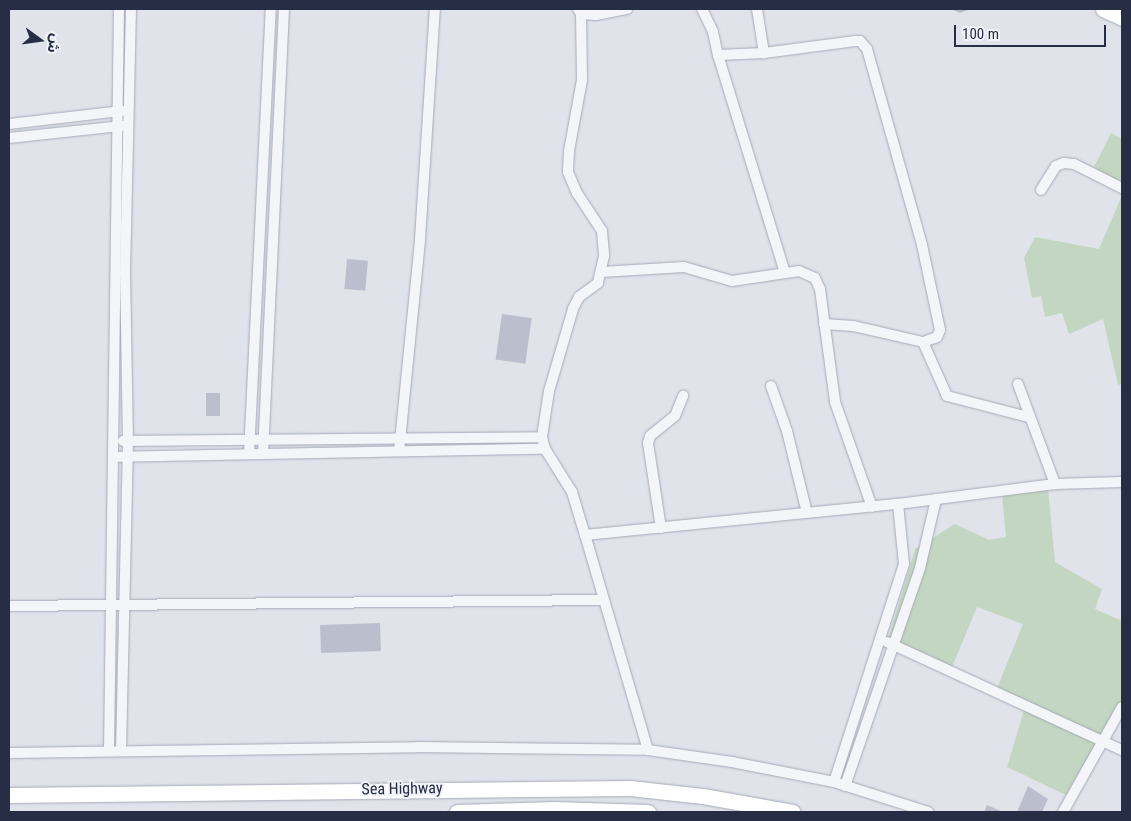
<!DOCTYPE html>
<meta charset="utf-8">
<style>
body{margin:0}
#map{position:relative;width:1131px;height:821px;overflow:hidden;background:#e1e3eb;font-family:"Roboto Condensed","Noto Sans Arabic",sans-serif}
div>[style]{position:absolute}
[style*='--x']{left:calc(var(--x)*1px);top:calc(var(--y)*1px);width:calc(var(--w)*1px);rotate:calc(var(--a)*1deg)}
.green>*{inset:0;background:#c3d6c1}
.building>*{inset:0;background:#bbbecc;transform-origin:0 0}
.roads{filter:drop-shadow(0 0 1px #a5a9b6) drop-shadow(0 0 1px #a5a9b6)}
.minor>*{height:10px;margin:-5px;padding:0 5px;transform-origin:5px;border-radius:5px;background:#f4f5f9}
.highway>*{height:15px;margin:-7.5px;padding:0 7.5px;transform-origin:7.5px;border-radius:7.5px;background:#fff}
span{translate:-50% -50%;white-space:nowrap;text-align:center;line-height:1.15;-webkit-text-stroke:4px #f1f3f8;paint-order:stroke}
.street-label{font-size:16px;color:#272d45}
.frame{position:absolute;inset:0;border:10px solid #272d45;pointer-events:none}
.north{position:absolute;left:15px;top:15px;width:50px;height:50px;-webkit-text-stroke:4px #f1f3f8;paint-order:stroke;rotate:104deg;font-size:14px;font-weight:700;line-height:20px;text-align:center;color:#272d45}
.north::after{content:'';display:block;margin:auto;width:18px;height:22px;background:#272d45;clip-path:polygon(50% 0,100% 100%,50% 72%,0 100%)}
.scale{position:absolute;left:954px;top:25px;width:152px;height:22px;box-sizing:border-box;border:2px solid #272d45;border-top:0;padding-left:6px;font-size:15px;line-height:18px;white-space:nowrap;color:#272d45;-webkit-text-stroke:4px #f1f3f8;paint-order:stroke}
</style>
<div id="map">
<div class="green">
<i style="clip-path:polygon(1111px 133px,1122px 139px,1122px 188px,1094px 167px)"></i>
<i style="clip-path:polygon(1122px 195px,1122px 384px,1118px 385px,1103px 319px,1069px 334px,1062px 313px,1045px 317px,1041px 296px,1032px 298px,1024px 258px,1035px 237px,1099px 249px)"></i>
<i style="clip-path:polygon(1048px 488px,1055px 562px,1102px 589px,1095px 609px,1122px 621px,1122px 721px,1115px 722px,1070px 797px,1007px 767px,1025px 707px,996px 691px,1023px 624px,977px 607px,950px 672px,886px 646px,915px 549px,955px 524px,989px 540px,1006px 537px,1002px 496px)"></i>
</div>
<div class="building">
<i style="clip-path:polygon(951px 9px,970px 9px,960px 13px)"></i>
<i style="left:347px;top:259px;width:21px;height:30px;rotate:5deg"></i>
<i style="left:502px;top:314px;width:30px;height:46px;rotate:8deg"></i>
<i style="left:206px;top:393px;width:14px;height:23px"></i>
<i style="left:380px;top:623px;width:28px;height:60px;rotate:88deg"></i>
<i style="clip-path:polygon(1028px 786px,1048px 799px,1042px 812px,1017px 812px)"></i>
<i style="clip-path:polygon(987px 805px,1003px 812px,984px 812px)"></i>
</div>
<div class="roads">
<div class="minor">
<i style="--x:578;--y:9;--w:6;--a:59"></i>
<i style="--x:581;--y:14;--w:15;--a:4"></i>
<i style="--x:596;--y:15;--w:32;--a:-11"></i>
<i style="--x:702;--y:9;--w:25;--a:64"></i>
<i style="--x:713;--y:32;--w:24;--a:78"></i>
<i style="--x:718;--y:55;--w:46;--a:-2.5"></i>
<i style="--x:764;--y:53;--w:92;--a:-7.5"></i>
<i style="--x:855;--y:41;--w:5;--a:0"></i>
<i style="--x:860;--y:41;--w:11;--a:49"></i>
<i style="--x:867;--y:49;--w:204;--a:74.3"></i>
<i style="--x:922;--y:245;--w:87;--a:78"></i>
<i style="--x:940;--y:330;--w:8;--a:113"></i>
<i style="--x:937;--y:337;--w:15;--a:160"></i>
<i style="--x:923;--y:342;--w:72;--a:-167.1"></i>
<i style="--x:853;--y:326;--w:29;--a:-176"></i>
<i style="--x:757;--y:9;--w:45;--a:81"></i>
<i style="--x:581;--y:14;--w:66;--a:89.1"></i>
<i style="--x:582;--y:80;--w:72;--a:100.4"></i>
<i style="--x:569;--y:151;--w:21;--a:93"></i>
<i style="--x:568;--y:172;--w:23;--a:67"></i>
<i style="--x:577;--y:193;--w:45;--a:56.7"></i>
<i style="--x:602;--y:231;--w:25;--a:85"></i>
<i style="--x:604;--y:256;--w:28;--a:103"></i>
<i style="--x:598;--y:283;--w:24;--a:144"></i>
<i style="--x:579;--y:297;--w:13;--a:117"></i>
<i style="--x:573;--y:309;--w:85;--a:106.3"></i>
<i style="--x:549;--y:391;--w:47;--a:98.7"></i>
<i style="--x:542;--y:437;--w:12;--a:76"></i>
<i style="--x:545;--y:449;--w:51;--a:57.9"></i>
<i style="--x:572;--y:492;--w:45;--a:73.2"></i>
<i style="--x:718;--y:55;--w:228;--a:72.9"></i>
<i style="--x:9;--y:124;--w:114;--a:-6.6"></i>
<i style="--x:9;--y:138;--w:114;--a:-6.1"></i>
<i style="--x:1041;--y:190;--w:28;--a:-58"></i>
<i style="--x:1056;--y:166;--w:9;--a:-21"></i>
<i style="--x:1064;--y:163;--w:10;--a:6"></i>
<i style="--x:1074;--y:164;--w:54;--a:26.6"></i>
<i style="--x:601;--y:272;--w:83;--a:-3.4"></i>
<i style="--x:684;--y:267;--w:50;--a:16.3"></i>
<i style="--x:732;--y:281;--w:68;--a:-8.5"></i>
<i style="--x:799;--y:271;--w:17;--a:24"></i>
<i style="--x:815;--y:278;--w:12;--a:66"></i>
<i style="--x:820;--y:289;--w:114;--a:82.4"></i>
<i style="--x:835;--y:402;--w:111;--a:70.6"></i>
<i style="--x:923;--y:342;--w:59;--a:66"></i>
<i style="--x:947;--y:396;--w:84;--a:14.5"></i>
<i style="--x:1018;--y:384;--w:107;--a:69.7"></i>
<i style="--x:771;--y:386;--w:48;--a:70.4"></i>
<i style="--x:787;--y:431;--w:84;--a:76.3"></i>
<i style="--x:123;--y:441;--w:419;--a:-0.5"></i>
<i style="--x:399;--y:451;--w:213;--a:-84.3"></i>
<i style="--x:420;--y:239;--w:230;--a:-86.3"></i>
<i style="--x:249;--y:454;--w:446;--a:-87.2"></i>
<i style="--x:263;--y:454;--w:445;--a:-87.3"></i>
<i style="--x:113;--y:457;--w:432;--a:-1.1"></i>
<i style="--x:661;--y:528;--w:86;--a:-98.7"></i>
<i style="--x:648;--y:443;--w:7;--a:-74"></i>
<i style="--x:650;--y:436;--w:32;--a:-39"></i>
<i style="--x:675;--y:416;--w:22;--a:-68"></i>
<i style="--x:9;--y:606;--w:594;--a:-0.58"></i>
<i style="--x:887;--y:642;--w:259;--a:24.7"></i>
<i style="--x:648;--y:750;--w:224;--a:-106.3"></i>
<i style="--x:585;--y:535;--w:315;--a:-5.7"></i>
<i style="--x:898;--y:504;--w:158;--a:-7.3"></i>
<i style="--x:1055;--y:484;--w:67;--a:-1.7"></i>
<i style="--x:109;--y:751;--w:742;--a:-89.23"></i>
<i style="--x:121;--y:751;--w:309;--a:-88.7"></i>
<i style="--x:128;--y:442;--w:169;--a:-91"></i>
<i style="--x:125;--y:273;--w:264;--a:-88.7"></i>
<i style="--x:9;--y:753;--w:408;--a:-0.8"></i>
<i style="--x:417;--y:747;--w:231;--a:0.7"></i>
<i style="--x:648;--y:750;--w:85;--a:8.1"></i>
<i style="--x:732;--y:762;--w:104;--a:11.1"></i>
<i style="--x:834;--y:782;--w:99;--a:17.7"></i>
<i style="--x:834;--y:782;--w:229;--a:-72.2"></i>
<i style="--x:904;--y:564;--w:60;--a:-95.7"></i>
<i style="--x:845;--y:786;--w:231;--a:-71"></i>
<i style="--x:920;--y:568;--w:71;--a:-76.9"></i>
<i style="--x:1063;--y:812;--w:120;--a:-60.7"></i>
</div>
<div class="highway">
<i style="--x:1103;--y:9;--w:21;--a:25"></i>
<i style="--x:9;--y:795;--w:621;--a:-0.65"></i>
<i style="--x:630;--y:788;--w:73;--a:6.3"></i>
<i style="--x:703;--y:796;--w:91;--a:10.1"></i>
<i style="--x:457;--y:812;--w:97;--a:-1.8"></i>
<i style="--x:554;--y:809;--w:94;--a:1.8"></i>
</div>
</div>
<div class="street-label">
<span style="left:402px;top:789px;rotate:-1deg">Sea Highway</span>
</div>
<div class="frame"></div>
<div class="north">ش</div>
<div class="scale">100 m</div>
</div>
